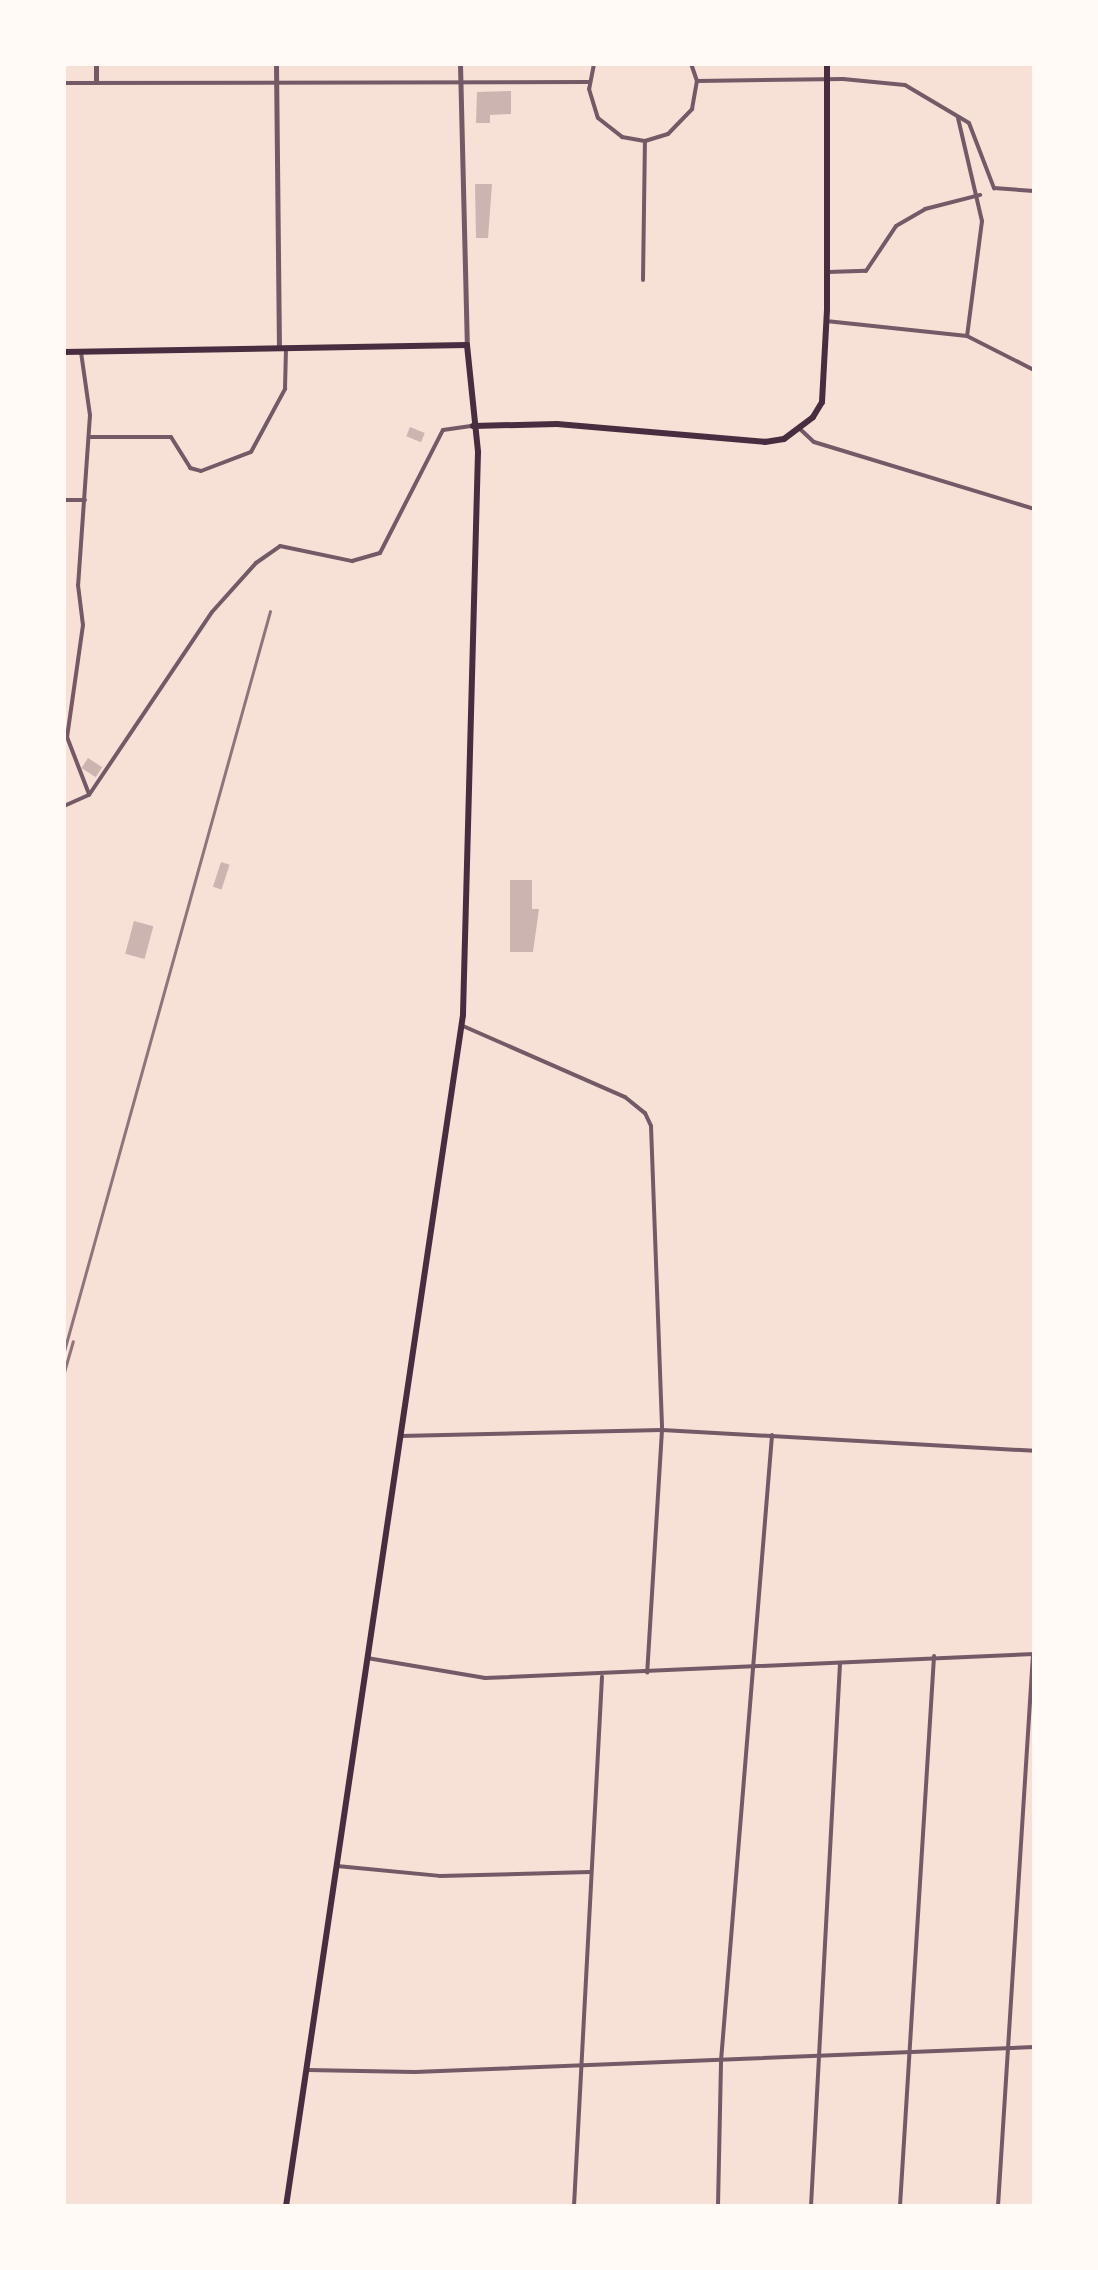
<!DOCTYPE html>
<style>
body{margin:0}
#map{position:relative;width:1098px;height:2270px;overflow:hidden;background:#f7e1d7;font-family:"Golos Text",sans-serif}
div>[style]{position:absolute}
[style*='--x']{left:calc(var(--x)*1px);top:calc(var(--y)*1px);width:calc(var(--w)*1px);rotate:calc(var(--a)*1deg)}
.building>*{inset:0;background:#ccb4b1;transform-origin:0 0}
.minor>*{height:4px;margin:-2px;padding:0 2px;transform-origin:2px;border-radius:2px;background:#755966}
.tertiary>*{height:5px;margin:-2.5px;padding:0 2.5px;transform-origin:2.5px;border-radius:2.5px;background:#755966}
.secondary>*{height:6px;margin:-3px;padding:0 3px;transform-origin:3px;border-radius:3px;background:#4a2c40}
.rail>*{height:3px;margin:-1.5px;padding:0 1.5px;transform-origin:1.5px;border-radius:1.5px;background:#8f747c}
span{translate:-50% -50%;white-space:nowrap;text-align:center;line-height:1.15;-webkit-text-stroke:6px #fffaf5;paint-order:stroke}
.frame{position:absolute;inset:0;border:66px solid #fffaf5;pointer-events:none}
</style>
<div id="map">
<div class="building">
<i style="clip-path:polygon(511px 91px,511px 114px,490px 115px,490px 123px,476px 123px,477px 92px)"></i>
<i style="clip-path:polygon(475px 184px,492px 184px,488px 238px,476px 238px)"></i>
<i style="left:410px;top:427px;width:16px;height:10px;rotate:22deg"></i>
<i style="left:88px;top:758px;width:17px;height:12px;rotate:33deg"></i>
<i style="left:221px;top:862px;width:9px;height:26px;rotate:18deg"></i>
<i style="clip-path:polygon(510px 880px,532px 880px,532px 909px,539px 909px,533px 952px,510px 952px)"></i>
<i style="left:134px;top:921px;width:20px;height:34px;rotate:15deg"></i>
</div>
<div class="minor">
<i style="--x:594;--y:64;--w:25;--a:101"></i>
<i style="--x:589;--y:89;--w:30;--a:73"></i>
<i style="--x:598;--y:118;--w:31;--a:38"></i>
<i style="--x:622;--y:137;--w:23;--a:10"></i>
<i style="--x:645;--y:141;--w:24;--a:-17"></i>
<i style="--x:668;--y:134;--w:35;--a:-46"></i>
<i style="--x:692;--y:109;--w:28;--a:-80"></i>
<i style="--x:697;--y:81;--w:18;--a:-109"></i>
<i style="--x:697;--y:81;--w:146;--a:-0.8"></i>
<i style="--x:843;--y:79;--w:62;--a:5.5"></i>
<i style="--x:905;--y:85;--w:74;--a:30.7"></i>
<i style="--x:969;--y:123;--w:70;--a:69"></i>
<i style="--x:994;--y:188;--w:40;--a:4.3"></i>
<i style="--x:64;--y:83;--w:525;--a:-0.11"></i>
<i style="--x:958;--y:118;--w:106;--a:76.9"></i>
<i style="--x:982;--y:221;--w:116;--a:97.4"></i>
<i style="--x:828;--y:272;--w:38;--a:-2"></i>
<i style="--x:866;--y:271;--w:54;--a:-56.3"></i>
<i style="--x:896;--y:226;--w:34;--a:-30"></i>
<i style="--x:925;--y:209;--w:57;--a:-14.3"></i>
<i style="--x:643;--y:280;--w:139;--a:-89.2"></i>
<i style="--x:826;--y:321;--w:142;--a:6.1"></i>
<i style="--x:967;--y:336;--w:75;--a:26.9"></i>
<i style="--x:81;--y:352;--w:64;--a:81.9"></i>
<i style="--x:90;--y:415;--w:170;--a:94"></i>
<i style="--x:78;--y:585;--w:40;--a:82.9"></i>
<i style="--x:83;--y:625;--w:113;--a:98.1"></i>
<i style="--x:67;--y:737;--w:61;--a:68.9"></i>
<i style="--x:800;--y:429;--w:19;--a:43"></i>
<i style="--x:814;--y:442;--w:230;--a:16.9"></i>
<i style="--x:90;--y:437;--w:81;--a:0"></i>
<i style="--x:171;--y:437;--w:36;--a:58"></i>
<i style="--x:190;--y:468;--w:11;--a:15"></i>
<i style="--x:201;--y:471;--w:53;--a:-20.8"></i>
<i style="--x:251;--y:452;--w:72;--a:-61.6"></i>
<i style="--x:285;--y:389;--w:41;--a:-88.6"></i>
<i style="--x:64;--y:500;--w:21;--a:0"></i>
<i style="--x:64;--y:806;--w:27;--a:-24"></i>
<i style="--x:89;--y:795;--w:220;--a:-56.1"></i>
<i style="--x:212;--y:612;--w:66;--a:-48.1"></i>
<i style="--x:256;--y:563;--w:29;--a:-35"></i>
<i style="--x:280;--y:546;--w:74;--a:11.8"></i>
<i style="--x:352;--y:561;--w:29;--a:-16"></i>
<i style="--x:380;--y:553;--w:138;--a:-62.9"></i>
<i style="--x:443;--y:430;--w:30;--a:-8"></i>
<i style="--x:463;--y:1026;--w:177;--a:23.7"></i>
<i style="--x:625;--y:1097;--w:26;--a:39"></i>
<i style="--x:645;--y:1113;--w:14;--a:65"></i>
<i style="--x:651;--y:1126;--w:304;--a:87.9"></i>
<i style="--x:662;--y:1430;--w:243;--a:93.5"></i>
<i style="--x:400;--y:1436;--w:262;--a:-1.3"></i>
<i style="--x:662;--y:1430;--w:373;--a:3.2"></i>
<i style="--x:367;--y:1658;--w:120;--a:9.6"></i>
<i style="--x:485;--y:1678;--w:550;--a:-2.5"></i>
<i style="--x:337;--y:1866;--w:103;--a:5.5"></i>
<i style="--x:440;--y:1876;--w:150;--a:-1.5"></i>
<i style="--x:307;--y:2070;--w:108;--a:1.1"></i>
<i style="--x:415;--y:2072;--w:620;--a:-2.31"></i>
<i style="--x:574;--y:2206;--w:530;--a:-86.97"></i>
<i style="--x:718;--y:2206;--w:145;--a:-88.8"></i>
<i style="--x:721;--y:2061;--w:628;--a:-85.34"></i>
<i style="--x:811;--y:2206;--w:544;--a:-86.94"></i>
<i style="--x:900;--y:2206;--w:551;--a:-86.46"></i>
<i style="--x:998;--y:2206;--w:553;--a:-86.37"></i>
</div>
<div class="tertiary">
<i style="--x:96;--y:64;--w:18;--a:90"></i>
<i style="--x:276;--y:64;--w:283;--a:89.4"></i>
<i style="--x:460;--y:64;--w:281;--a:88.6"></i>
</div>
<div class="secondary">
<i style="--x:64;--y:352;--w:403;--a:-1"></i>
<i style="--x:467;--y:345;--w:108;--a:84.1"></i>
<i style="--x:478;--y:452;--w:563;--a:91.53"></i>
<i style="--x:463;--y:1015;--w:1204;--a:98.45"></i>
<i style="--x:473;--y:426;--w:84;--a:-1.4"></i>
<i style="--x:557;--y:424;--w:209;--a:4.9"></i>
<i style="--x:765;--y:442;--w:19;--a:-9"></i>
<i style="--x:784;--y:439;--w:36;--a:-37"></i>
<i style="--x:813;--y:417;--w:17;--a:-59"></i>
<i style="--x:822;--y:402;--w:93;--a:-86.9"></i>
<i style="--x:827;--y:309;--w:245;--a:-90"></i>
</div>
<div class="rail">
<i style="--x:64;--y:1351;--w:768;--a:-74.44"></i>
<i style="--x:64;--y:1372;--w:32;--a:-74"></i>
</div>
<div class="frame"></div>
</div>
